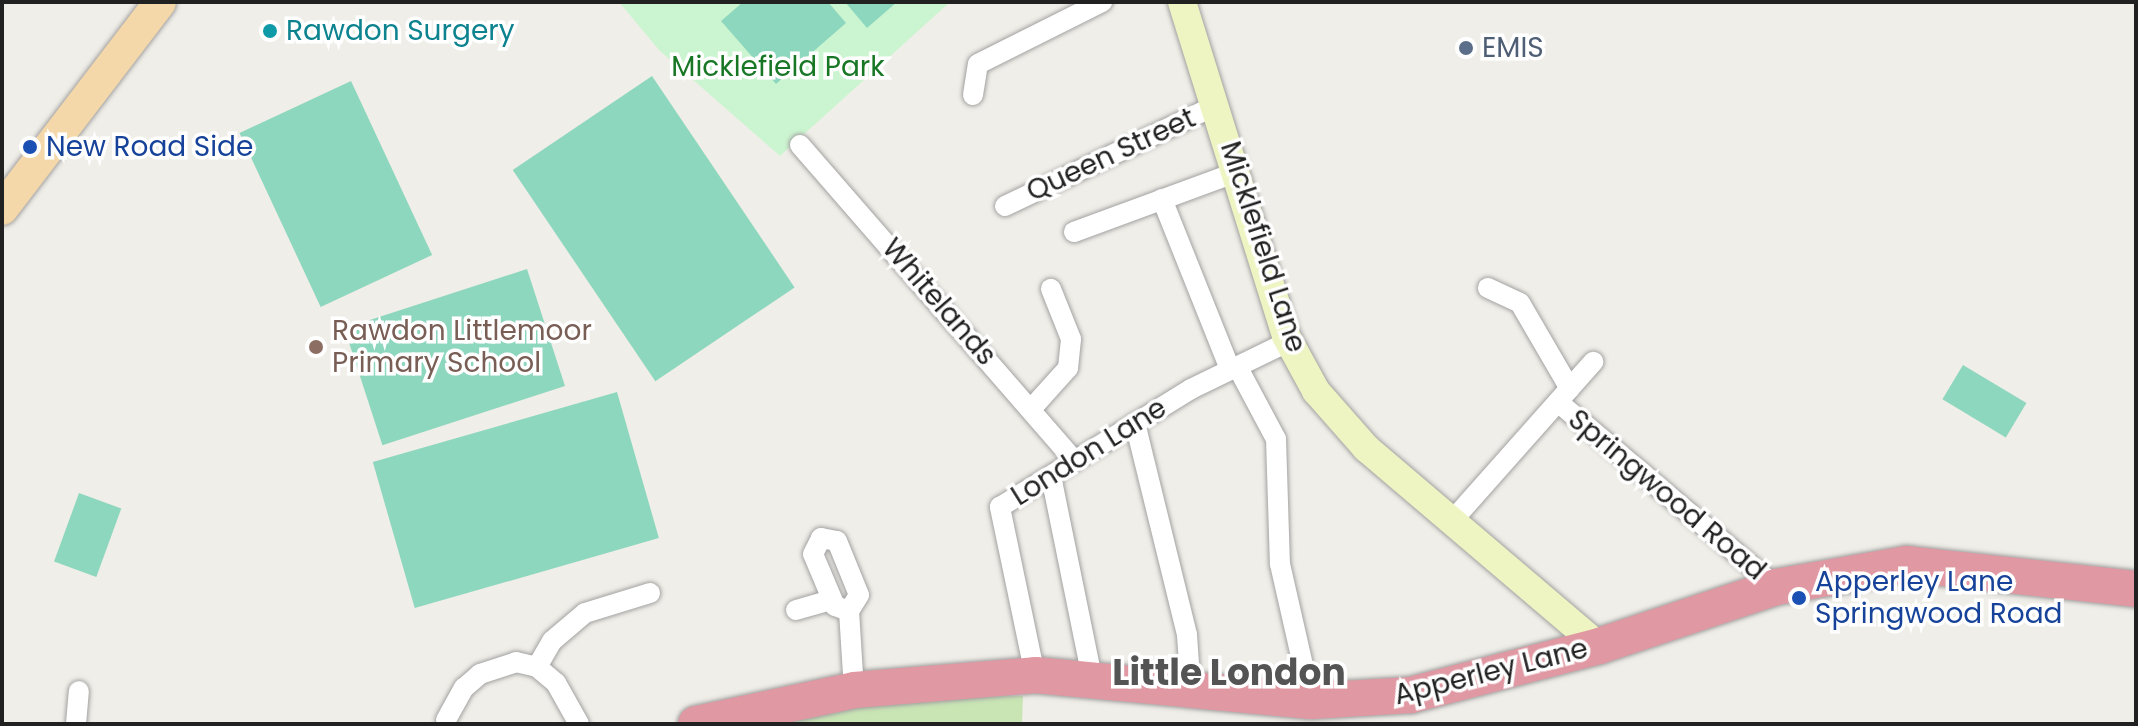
<!DOCTYPE html>
<style>
body{margin:0}
#map{position:relative;width:2138px;height:726px;overflow:hidden;background:#f0eee8;font-family:Poppins,sans-serif}
div>[style]{position:absolute}
[style*='--x']{left:calc(var(--x)*1px);top:calc(var(--y)*1px);width:calc(var(--w)*1px);rotate:calc(var(--a)*1deg)}
.grass>*{inset:0;background:#c9e5b4}
.park>*{inset:0;background:#cbf5d0}
.pitch>*{inset:0;background:#8ed7bf;transform-origin:0 0}
.roads{filter:drop-shadow(0 0 2px #a2a2a2) drop-shadow(0 0 2px #a2a2a2)}
.street>*{height:20px;margin:-10px;padding:0 10px;transform-origin:10px;border-radius:10px;background:#fff}
.secondary>*{height:28px;margin:-14px;padding:0 14px;transform-origin:14px;border-radius:14px;background:#eff4c3}
.primary>*{height:32px;margin:-16px;padding:0 16px;transform-origin:16px;border-radius:16px;background:#f4d8aa}
.highway>*{height:36px;margin:-18px;padding:0 18px;transform-origin:18px;border-radius:18px;background:#e098a2}
.dots>*{width:22px;height:22px;translate:-50% -50%;box-sizing:border-box;border:4px solid #fff;border-radius:50%}
span{translate:-50% -50%;white-space:nowrap;text-align:center;line-height:1.15;-webkit-text-stroke:7px #fff;paint-order:stroke}
.culture-label{font-size:28px;color:#0d838f}
.left{translate:0 -50%;text-align:left}
.service-label{font-size:28px;color:#4e5e75}
.park-label{font-size:28px;color:#177724}
.transit-label{font-size:28px;color:#164399}
.street-label{font-size:28px;color:#212121}
.education-label{font-size:28px;color:#785e54}
.district-label{font-size:36px;color:#545454;font-weight:700}
.frame{position:absolute;inset:0;border:4px solid #212121;pointer-events:none}
</style>
<div id="map">
<div class="grass">
<i style="clip-path:polygon(1023px 696px,1022px 724px,757px 724px,813px 711px,948px 697px)"></i>
</div>
<div class="park">
<i style="clip-path:polygon(619px 2px,950px 2px,780px 156px,659px 50px)"></i>
</div>
<div class="pitch">
<i style="clip-path:polygon(743px 2px,828px 2px,846px 23px,776px 84px,721px 21px)"></i>
<i style="clip-path:polygon(845px 2px,897px 2px,867px 28px)"></i>
<i style="left:652px;top:76px;width:255px;height:168px;rotate:56deg"></i>
<i style="left:351px;top:81px;width:192px;height:123px;rotate:65deg"></i>
<i style="left:527px;top:269px;width:123px;height:192px;rotate:72deg"></i>
<i style="left:1963px;top:365px;width:74px;height:40px;rotate:31deg"></i>
<i style="left:617px;top:392px;width:152px;height:254px;rotate:74deg"></i>
<i style="left:79px;top:493px;width:45px;height:73px;rotate:20deg"></i>
</div>
<div class="roads">
<div class="street">
<i style="--x:973;--y:95;--w:31;--a:-81"></i>
<i style="--x:978;--y:64;--w:139;--a:-26.6"></i>
<i style="--x:800;--y:145;--w:419;--a:49"></i>
<i style="--x:1162;--y:199;--w:183;--a:68.2"></i>
<i style="--x:1005;--y:206;--w:235;--a:-25.5"></i>
<i style="--x:1074;--y:232;--w:174;--a:-20.2"></i>
<i style="--x:1488;--y:288;--w:35;--a:25"></i>
<i style="--x:1520;--y:303;--w:99;--a:59.8"></i>
<i style="--x:1237;--y:366;--w:83;--a:61.9"></i>
<i style="--x:1276;--y:439;--w:125;--a:88.2"></i>
<i style="--x:1280;--y:564;--w:140;--a:77.2"></i>
<i style="--x:1558;--y:402;--w:286;--a:40.3"></i>
<i style="--x:1032;--y:408;--w:54;--a:-48"></i>
<i style="--x:1068;--y:368;--w:29;--a:-84"></i>
<i style="--x:1071;--y:339;--w:54;--a:-111.8"></i>
<i style="--x:1135;--y:423;--w:218;--a:76.2"></i>
<i style="--x:1187;--y:635;--w:57;--a:86"></i>
<i style="--x:1051;--y:476;--w:210;--a:78.5"></i>
<i style="--x:1452;--y:521;--w:213;--a:-48.4"></i>
<i style="--x:796;--y:610;--w:36;--a:-16"></i>
<i style="--x:849;--y:611;--w:15;--a:-160"></i>
<i style="--x:835;--y:606;--w:56;--a:-112.9"></i>
<i style="--x:813;--y:554;--w:18;--a:-63"></i>
<i style="--x:821;--y:538;--w:16;--a:11"></i>
<i style="--x:837;--y:541;--w:58;--a:67.8"></i>
<i style="--x:859;--y:595;--w:19;--a:122"></i>
<i style="--x:849;--y:611;--w:79;--a:86.4"></i>
<i style="--x:537;--y:667;--w:30;--a:-60"></i>
<i style="--x:552;--y:641;--w:43;--a:-40.3"></i>
<i style="--x:585;--y:613;--w:68;--a:-17.1"></i>
<i style="--x:1035;--y:675;--w:172;--a:-101.8"></i>
<i style="--x:1000;--y:507;--w:225;--a:-31.7"></i>
<i style="--x:1191;--y:389;--w:108;--a:-25.9"></i>
<i style="--x:446;--y:720;--w:37;--a:-61"></i>
<i style="--x:464;--y:688;--w:21;--a:-41"></i>
<i style="--x:480;--y:674;--w:38;--a:-18"></i>
<i style="--x:516;--y:662;--w:22;--a:13"></i>
<i style="--x:537;--y:667;--w:25;--a:40"></i>
<i style="--x:556;--y:683;--w:47;--a:60.7"></i>
<i style="--x:76;--y:724;--w:33;--a:-85"></i>
</div>
<div class="secondary">
<i style="--x:1182;--y:2;--w:350;--a:72.7"></i>
<i style="--x:1286;--y:336;--w:63;--a:61.4"></i>
<i style="--x:1316;--y:391;--w:76;--a:48.7"></i>
<i style="--x:1366;--y:448;--w:306;--a:40.4"></i>
</div>
<div class="primary">
<i style="--x:2;--y:209;--w:260;--a:-52.6"></i>
</div>
<div class="highway">
<i style="--x:696;--y:724;--w:162;--a:-12.1"></i>
<i style="--x:854;--y:690;--w:182;--a:-4.7"></i>
<i style="--x:1035;--y:675;--w:277;--a:5.4"></i>
<i style="--x:1311;--y:701;--w:100;--a:-3.4"></i>
<i style="--x:1411;--y:695;--w:194;--a:-14.6"></i>
<i style="--x:1599;--y:646;--w:187;--a:-18.4"></i>
<i style="--x:1776;--y:587;--w:133;--a:-10"></i>
<i style="--x:1907;--y:564;--w:230;--a:6.2"></i>
</div>
</div>
<div class="dots">
<i style="left:270px;top:31px;background:#0f9aa8"></i>
<i style="left:1466px;top:48px;background:#5c6f8a"></i>
<i style="left:30px;top:147px;background:#1a4fb4"></i>
<i style="left:316px;top:347px;background:#8d6e63"></i>
<i style="left:1799px;top:598px;background:#1a4fb4"></i>
</div>
<div class="culture-label">
<span class="left" style="left:286px;top:31px">Rawdon Surgery</span>
</div>
<div class="service-label">
<span class="left" style="left:1482px;top:48px">EMIS</span>
</div>
<div class="park-label">
<span style="left:778px;top:67px">Micklefield Park</span>
</div>
<div class="transit-label">
<span class="left" style="left:46px;top:147px">New Road Side</span>
<span class="left" style="left:1815px;top:598px">Apperley Lane<br>Springwood Road</span>
</div>
<div class="street-label">
<span style="left:1111px;top:155px;rotate:-25deg">Queen Street</span>
<span style="left:1263px;top:247px;rotate:72deg">Micklefield Lane</span>
<span style="left:939px;top:302px;rotate:49deg">Whitelands</span>
<span style="left:1089px;top:452px;rotate:-32deg">London Lane</span>
<span style="left:1667px;top:495px;rotate:40deg">Springwood Road</span>
<span style="left:1491px;top:672px;rotate:-14deg">Apperley Lane</span>
</div>
<div class="education-label">
<span class="left" style="left:332px;top:347px">Rawdon Littlemoor<br>Primary School</span>
</div>
<div class="district-label">
<span style="left:1229px;top:673px">Little London</span>
</div>
<div class="frame"></div>
</div>
